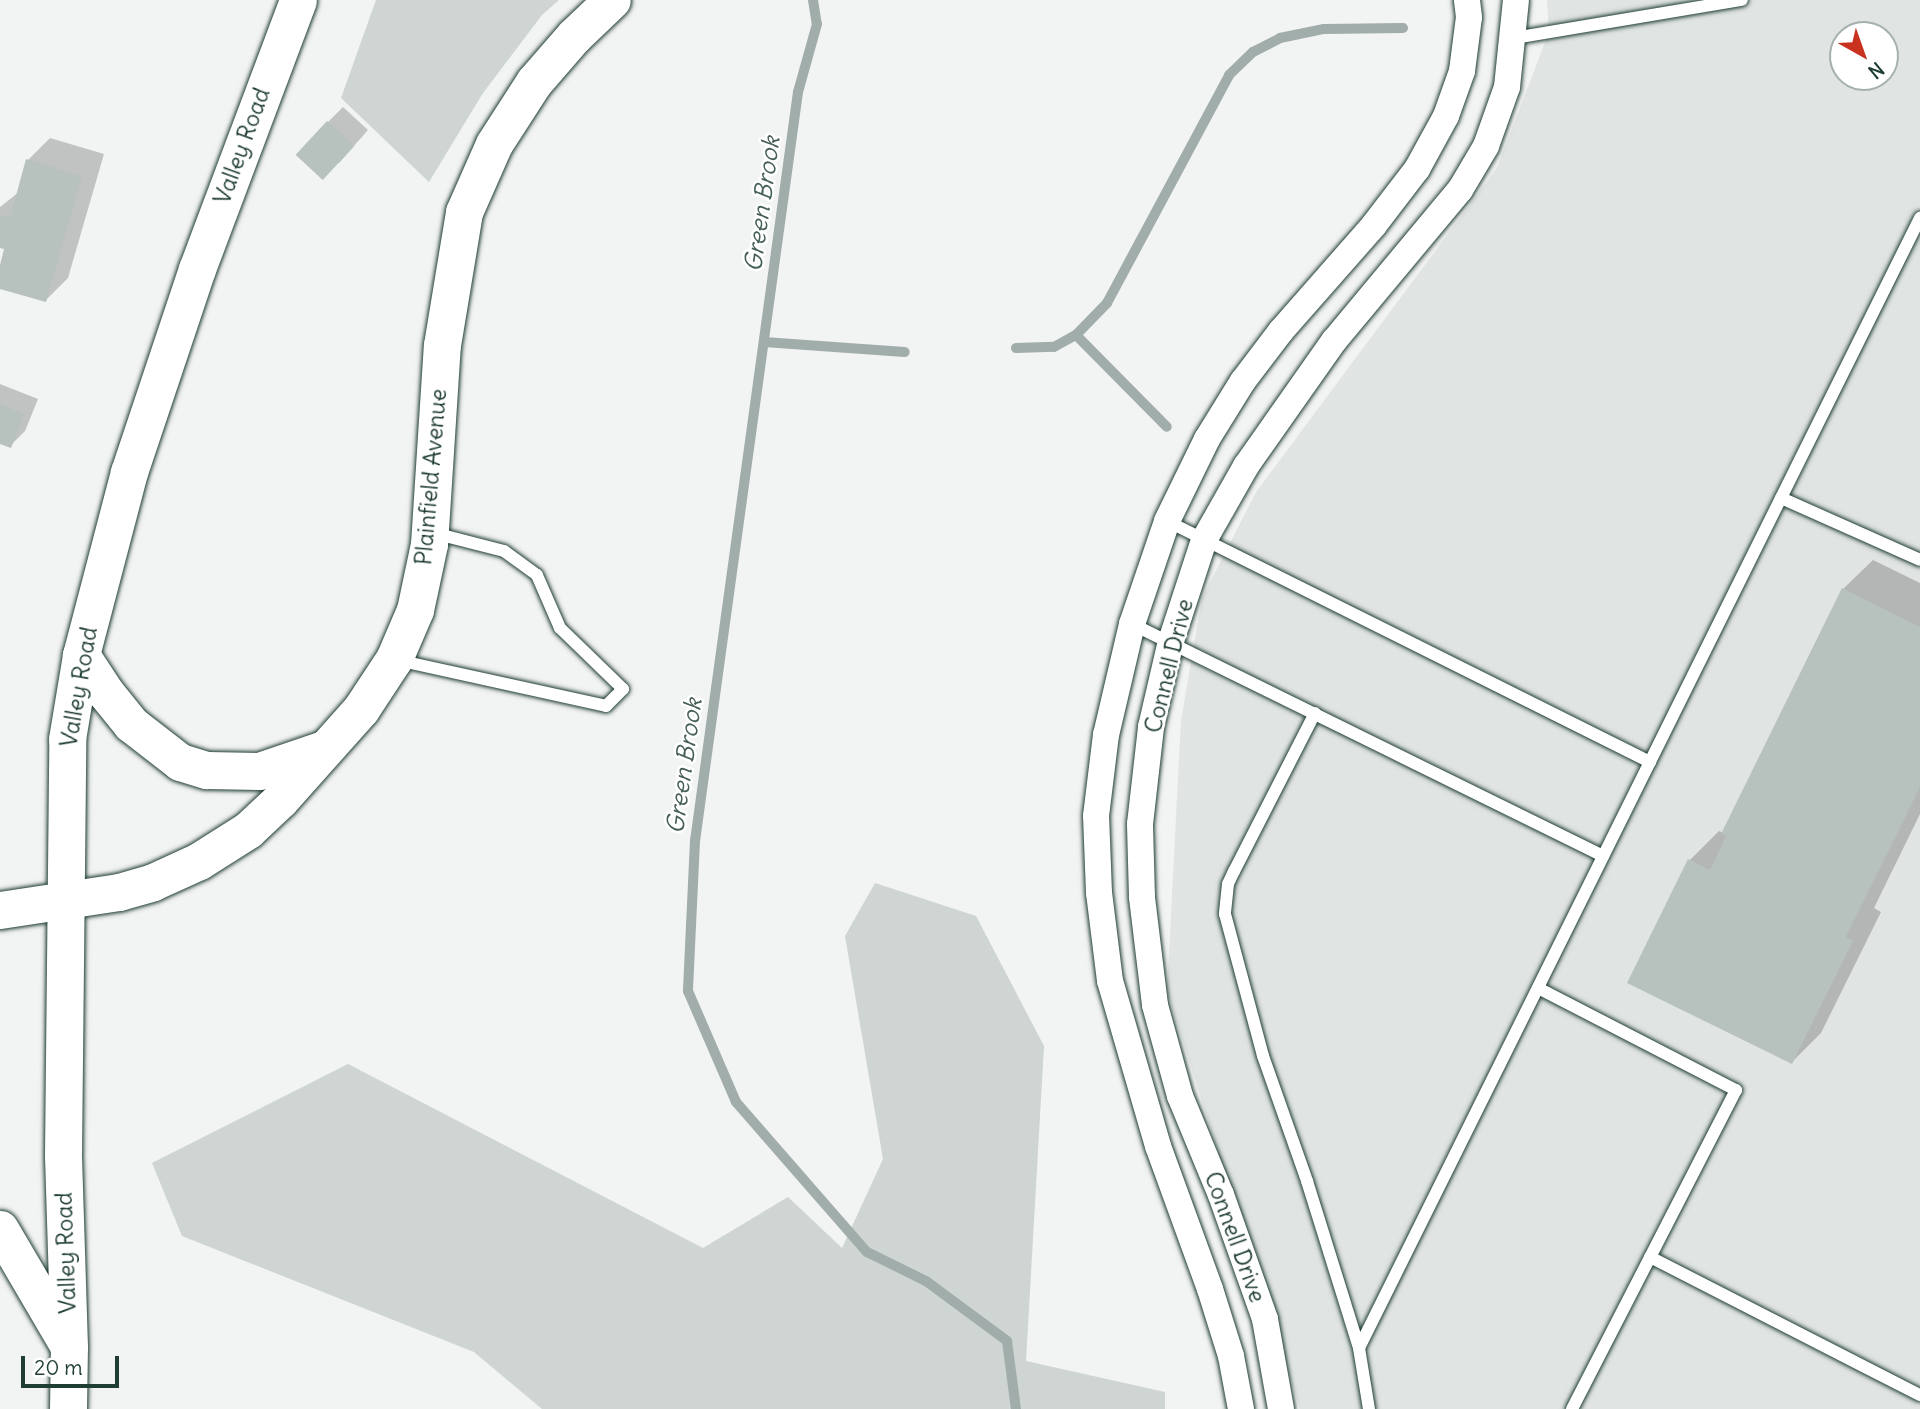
<!DOCTYPE html>
<style>
body{margin:0}
#map{position:relative;width:1920px;height:1409px;overflow:hidden;background:#f2f3f3;font-family:Delius,sans-serif}
div>[style]{position:absolute}
[style*='--x']{left:calc(var(--x)*1px);top:calc(var(--y)*1px);width:calc(var(--w)*1px);rotate:calc(var(--a)*1deg)}
.built>*{inset:0;background:#e0e4e3}
.green>*{inset:0;background:#ced5d3}
.shadow>*{inset:0;background:#0003}
.stream>*{height:10px;margin:-5px;padding:0 5px;transform-origin:5px;border-radius:5px;background:#a1adaa}
.building>*{inset:0;background:#b7c1bd;transform-origin:0 0}
.roads{filter:drop-shadow(0 0 2px #1f3d34) drop-shadow(0 0 2px #1f3d34)}
.service>*{height:12px;margin:-6px;padding:0 6px;transform-origin:6px;border-radius:6px;background:#fff}
.minor>*{height:26px;margin:-13px;padding:0 13px;transform-origin:13px;border-radius:13px;background:#fff}
.secondary>*{height:37px;margin:-18.5px;padding:0 18.5px;transform-origin:18.5px;border-radius:18.5px;background:#fff}
span{translate:-50% -50%;white-space:nowrap;text-align:center;line-height:1.15;-webkit-text-stroke:5px #fff;paint-order:stroke}
.street-label{font-size:23px;color:#1f3d34}
.water-label{font-size:24px;color:#465f57;font-style:italic}
.north{position:absolute;left:1829px;top:21px;width:70px;height:70px;box-sizing:border-box;background:#fff;border:2px solid #a5b1ae;border-radius:50%;rotate:140deg;font-size:19px;font-weight:700;line-height:28px;text-align:center;color:#1f3d34}
.north::after{content:'';display:block;margin:auto;width:24px;height:32px;background:#c8321e;clip-path:polygon(50% 0,100% 100%,50% 72%,0 100%)}
.scale{position:absolute;left:21px;top:1356px;width:98px;height:32px;box-sizing:border-box;border:4px solid #1f3d34;border-top:0;padding-left:9px;font-size:21px;line-height:24px;white-space:nowrap;color:#1f3d34;-webkit-text-stroke:5px #fff;paint-order:stroke}
</style>
<div id="map">
<div class="built">
<i style="clip-path:polygon(evenodd,1547px 0,1920px 0,1920px 1409px,1300px 1409px,1167px 991px,1181px 721px,1202px 598px,1256px 492px,1497px 168px,1549px 32px,1547px 0,1843px 35px,1885px 35px,1885px 77px,1843px 77px,1843px 35px)"></i>
</div>
<div class="green">
<i style="clip-path:polygon(376px 0,559px 0,542px 15px,483px 93px,429px 182px,341px 98px)"></i>
<i style="clip-path:polygon(875px 883px,976px 916px,1044px 1046px,1026px 1361px,1165px 1392px,1165px 1409px,542px 1409px,474px 1352px,182px 1236px,152px 1163px,348px 1064px,703px 1248px,788px 1197px,842px 1248px,883px 1159px,845px 936px)"></i>
</div>
<div class="shadow">
<i style="clip-path:polygon(343px 107px,368px 130px,339px 163px,328px 122px)"></i>
<i style="clip-path:polygon(50px 138px,104px 154px,68px 278px,46px 300px,0 287px,0 271px,7px 248px,0 246px,0 207px,19px 192px,28px 160px)"></i>
<i style="clip-path:polygon(0 384px,38px 399px,25px 431px,10px 446px,0 442px)"></i>
<i style="clip-path:polygon(1873px 560px,1920px 583px,1920px 814px,1874px 908px,1881px 912px,1821px 1033px,1792px 1062px,1629px 983px,1690px 860px,1719px 831px,1724px 833px,1843px 589px)"></i>
</div>
<div class="stream">
<i style="--x:813;--y:0;--w:24;--a:81"></i>
<i style="--x:817;--y:24;--w:71;--a:105.6"></i>
<i style="--x:798;--y:92;--w:756;--a:97.83"></i>
<i style="--x:695;--y:841;--w:150;--a:92.7"></i>
<i style="--x:688;--y:991;--w:121;--a:66.6"></i>
<i style="--x:736;--y:1102;--w:199;--a:48.9"></i>
<i style="--x:867;--y:1252;--w:66;--a:26.2"></i>
<i style="--x:926;--y:1281;--w:101;--a:36.5"></i>
<i style="--x:1007;--y:1341;--w:69;--a:82.5"></i>
<i style="--x:1076;--y:335;--w:129;--a:45.3"></i>
<i style="--x:764;--y:342;--w:141;--a:4.1"></i>
<i style="--x:1016;--y:348;--w:38;--a:-2"></i>
<i style="--x:1054;--y:347;--w:25;--a:-29"></i>
<i style="--x:1076;--y:335;--w:45;--a:-45.9"></i>
<i style="--x:1107;--y:303;--w:259;--a:-61.8"></i>
<i style="--x:1229;--y:75;--w:33;--a:-44"></i>
<i style="--x:1253;--y:52;--w:30;--a:-27"></i>
<i style="--x:1280;--y:38;--w:45;--a:-11.6"></i>
<i style="--x:1324;--y:29;--w:79;--a:-0.7"></i>
</div>
<div class="building">
<i style="left:327px;top:121px;width:37px;height:46px;rotate:43deg"></i>
<i style="clip-path:polygon(26px 159px,82px 176px,46px 302px,0 289px,0 265px,4px 249px,0 248px,0 215px,10px 218px)"></i>
<i style="clip-path:polygon(0 404px,24px 414px,11px 448px,0 444px)"></i>
<i style="clip-path:polygon(1842px 588px,1920px 627px,1920px 787px,1846px 937px,1853px 941px,1792px 1064px,1627px 983px,1688px 859px,1710px 870px,1726px 836px,1721px 834px)"></i>
</div>
<div class="roads">
<div class="service">
<i style="--x:1514;--y:38;--w:231;--a:-9.5"></i>
<i style="--x:1781;--y:498;--w:152;--a:24"></i>
<i style="--x:1167;--y:521;--w:540;--a:26.52"></i>
<i style="--x:1132;--y:624;--w:525;--a:26.22"></i>
<i style="--x:397;--y:660;--w:214;--a:12.4"></i>
<i style="--x:606;--y:706;--w:24;--a:-45"></i>
<i style="--x:623;--y:689;--w:88;--a:-135.9"></i>
<i style="--x:560;--y:628;--w:58;--a:-113.5"></i>
<i style="--x:537;--y:575;--w:41;--a:-144"></i>
<i style="--x:504;--y:551;--w:72;--a:-165.6"></i>
<i style="--x:1315;--y:713;--w:178;--a:117.1"></i>
<i style="--x:1234;--y:871;--w:14;--a:115"></i>
<i style="--x:1228;--y:884;--w:30;--a:96"></i>
<i style="--x:1225;--y:914;--w:147;--a:75"></i>
<i style="--x:1263;--y:1056;--w:133;--a:70.6"></i>
<i style="--x:1307;--y:1181;--w:175;--a:72.7"></i>
<i style="--x:1359;--y:1348;--w:62;--a:80.7"></i>
<i style="--x:1538;--y:988;--w:223;--a:27.3"></i>
<i style="--x:1736;--y:1090;--w:359;--a:117.2"></i>
<i style="--x:1650;--y:1257;--w:303;--a:27.1"></i>
<i style="--x:1359;--y:1348;--w:1262;--a:-63.6"></i>
</div>
<div class="minor">
<i style="--x:1241;--y:1409;--w:54;--a:-100.7"></i>
<i style="--x:1231;--y:1356;--w:70;--a:-107.4"></i>
<i style="--x:1210;--y:1289;--w:152;--a:-110"></i>
<i style="--x:1158;--y:1146;--w:172;--a:-106.2"></i>
<i style="--x:1110;--y:981;--w:89;--a:-97.1"></i>
<i style="--x:1099;--y:893;--w:77;--a:-92.2"></i>
<i style="--x:1096;--y:816;--w:82;--a:-83"></i>
<i style="--x:1106;--y:735;--w:114;--a:-76.8"></i>
<i style="--x:1132;--y:624;--w:109;--a:-71.2"></i>
<i style="--x:1167;--y:521;--w:91;--a:-64"></i>
<i style="--x:1207;--y:439;--w:68;--a:-58.2"></i>
<i style="--x:1243;--y:381;--w:63;--a:-52.8"></i>
<i style="--x:1281;--y:331;--w:141;--a:-48.7"></i>
<i style="--x:1374;--y:225;--w:71;--a:-52.5"></i>
<i style="--x:1417;--y:169;--w:60;--a:-61.3"></i>
<i style="--x:1446;--y:116;--w:48;--a:-70.4"></i>
<i style="--x:1462;--y:71;--w:54;--a:-82.6"></i>
<i style="--x:1469;--y:17;--w:17;--a:-97"></i>
<i style="--x:1281;--y:1409;--w:91;--a:-100.1"></i>
<i style="--x:1265;--y:1319;--w:132;--a:-109.5"></i>
<i style="--x:1221;--y:1195;--w:107;--a:-112.5"></i>
<i style="--x:1180;--y:1096;--w:94;--a:-105.4"></i>
<i style="--x:1155;--y:1005;--w:109;--a:-96.9"></i>
<i style="--x:1142;--y:897;--w:73;--a:-91.6"></i>
<i style="--x:1140;--y:824;--w:98;--a:-83.5"></i>
<i style="--x:1151;--y:727;--w:88;--a:-76.9"></i>
<i style="--x:1171;--y:641;--w:106;--a:-71.9"></i>
<i style="--x:1204;--y:540;--w:85;--a:-60.4"></i>
<i style="--x:1246;--y:466;--w:153;--a:-54.9"></i>
<i style="--x:1334;--y:341;--w:197;--a:-50.2"></i>
<i style="--x:1460;--y:190;--w:51;--a:-59.4"></i>
<i style="--x:1486;--y:146;--w:63;--a:-70.4"></i>
<i style="--x:1507;--y:87;--w:87;--a:-84.1"></i>
</div>
<div class="secondary">
<i style="--x:81;--y:655;--w:45;--a:56.7"></i>
<i style="--x:106;--y:693;--w:40;--a:51"></i>
<i style="--x:131;--y:724;--w:62;--a:37.8"></i>
<i style="--x:180;--y:762;--w:28;--a:17"></i>
<i style="--x:207;--y:770;--w:52;--a:1.1"></i>
<i style="--x:259;--y:771;--w:69;--a:-18.7"></i>
<i style="--x:0;--y:910;--w:120;--a:-8.6"></i>
<i style="--x:119;--y:892;--w:35;--a:-16"></i>
<i style="--x:153;--y:882;--w:51;--a:-24.5"></i>
<i style="--x:199;--y:861;--w:58;--a:-32.3"></i>
<i style="--x:248;--y:830;--w:44;--a:-43.2"></i>
<i style="--x:280;--y:800;--w:122;--a:-48.3"></i>
<i style="--x:361;--y:709;--w:60;--a:-56.6"></i>
<i style="--x:394;--y:659;--w:53;--a:-66.8"></i>
<i style="--x:415;--y:610;--w:67;--a:-78"></i>
<i style="--x:429;--y:544;--w:199;--a:-86.3"></i>
<i style="--x:442;--y:345;--w:135;--a:-80.6"></i>
<i style="--x:464;--y:212;--w:74;--a:-66.2"></i>
<i style="--x:494;--y:144;--w:74;--a:-57.2"></i>
<i style="--x:534;--y:82;--w:61;--a:-49"></i>
<i style="--x:574;--y:36;--w:52;--a:-43.5"></i>
<i style="--x:0;--y:1229;--w:132;--a:59.6"></i>
<i style="--x:68;--y:1409;--w:62;--a:-89.1"></i>
<i style="--x:69;--y:1347;--w:192;--a:-91.8"></i>
<i style="--x:63;--y:1155;--w:416;--a:-89.4"></i>
<i style="--x:67;--y:739;--w:85;--a:-80.5"></i>
<i style="--x:81;--y:655;--w:189;--a:-75.3"></i>
<i style="--x:129;--y:472;--w:214;--a:-71.5"></i>
<i style="--x:197;--y:269;--w:287;--a:-69.4"></i>
</div>
</div>
<div class="street-label">
<span style="left:242px;top:146px;rotate:-70deg">Valley Road</span>
<span style="left:431px;top:477px;rotate:-85deg">Plainfield Avenue</span>
<span style="left:1169px;top:666px;rotate:-76deg">Connell Drive</span>
<span style="left:79px;top:687px;rotate:-80deg">Valley Road</span>
<span style="left:1235px;top:1237px;rotate:70deg">Connell Drive</span>
<span style="left:66px;top:1253px;rotate:-92deg">Valley Road</span>
</div>
<div class="water-label">
<span style="left:762px;top:204px;rotate:-82deg">Green Brook</span>
<span style="left:684px;top:766px;rotate:-82deg">Green Brook</span>
</div>
<div class="north">N</div>
<div class="scale">20 m</div>
</div>
